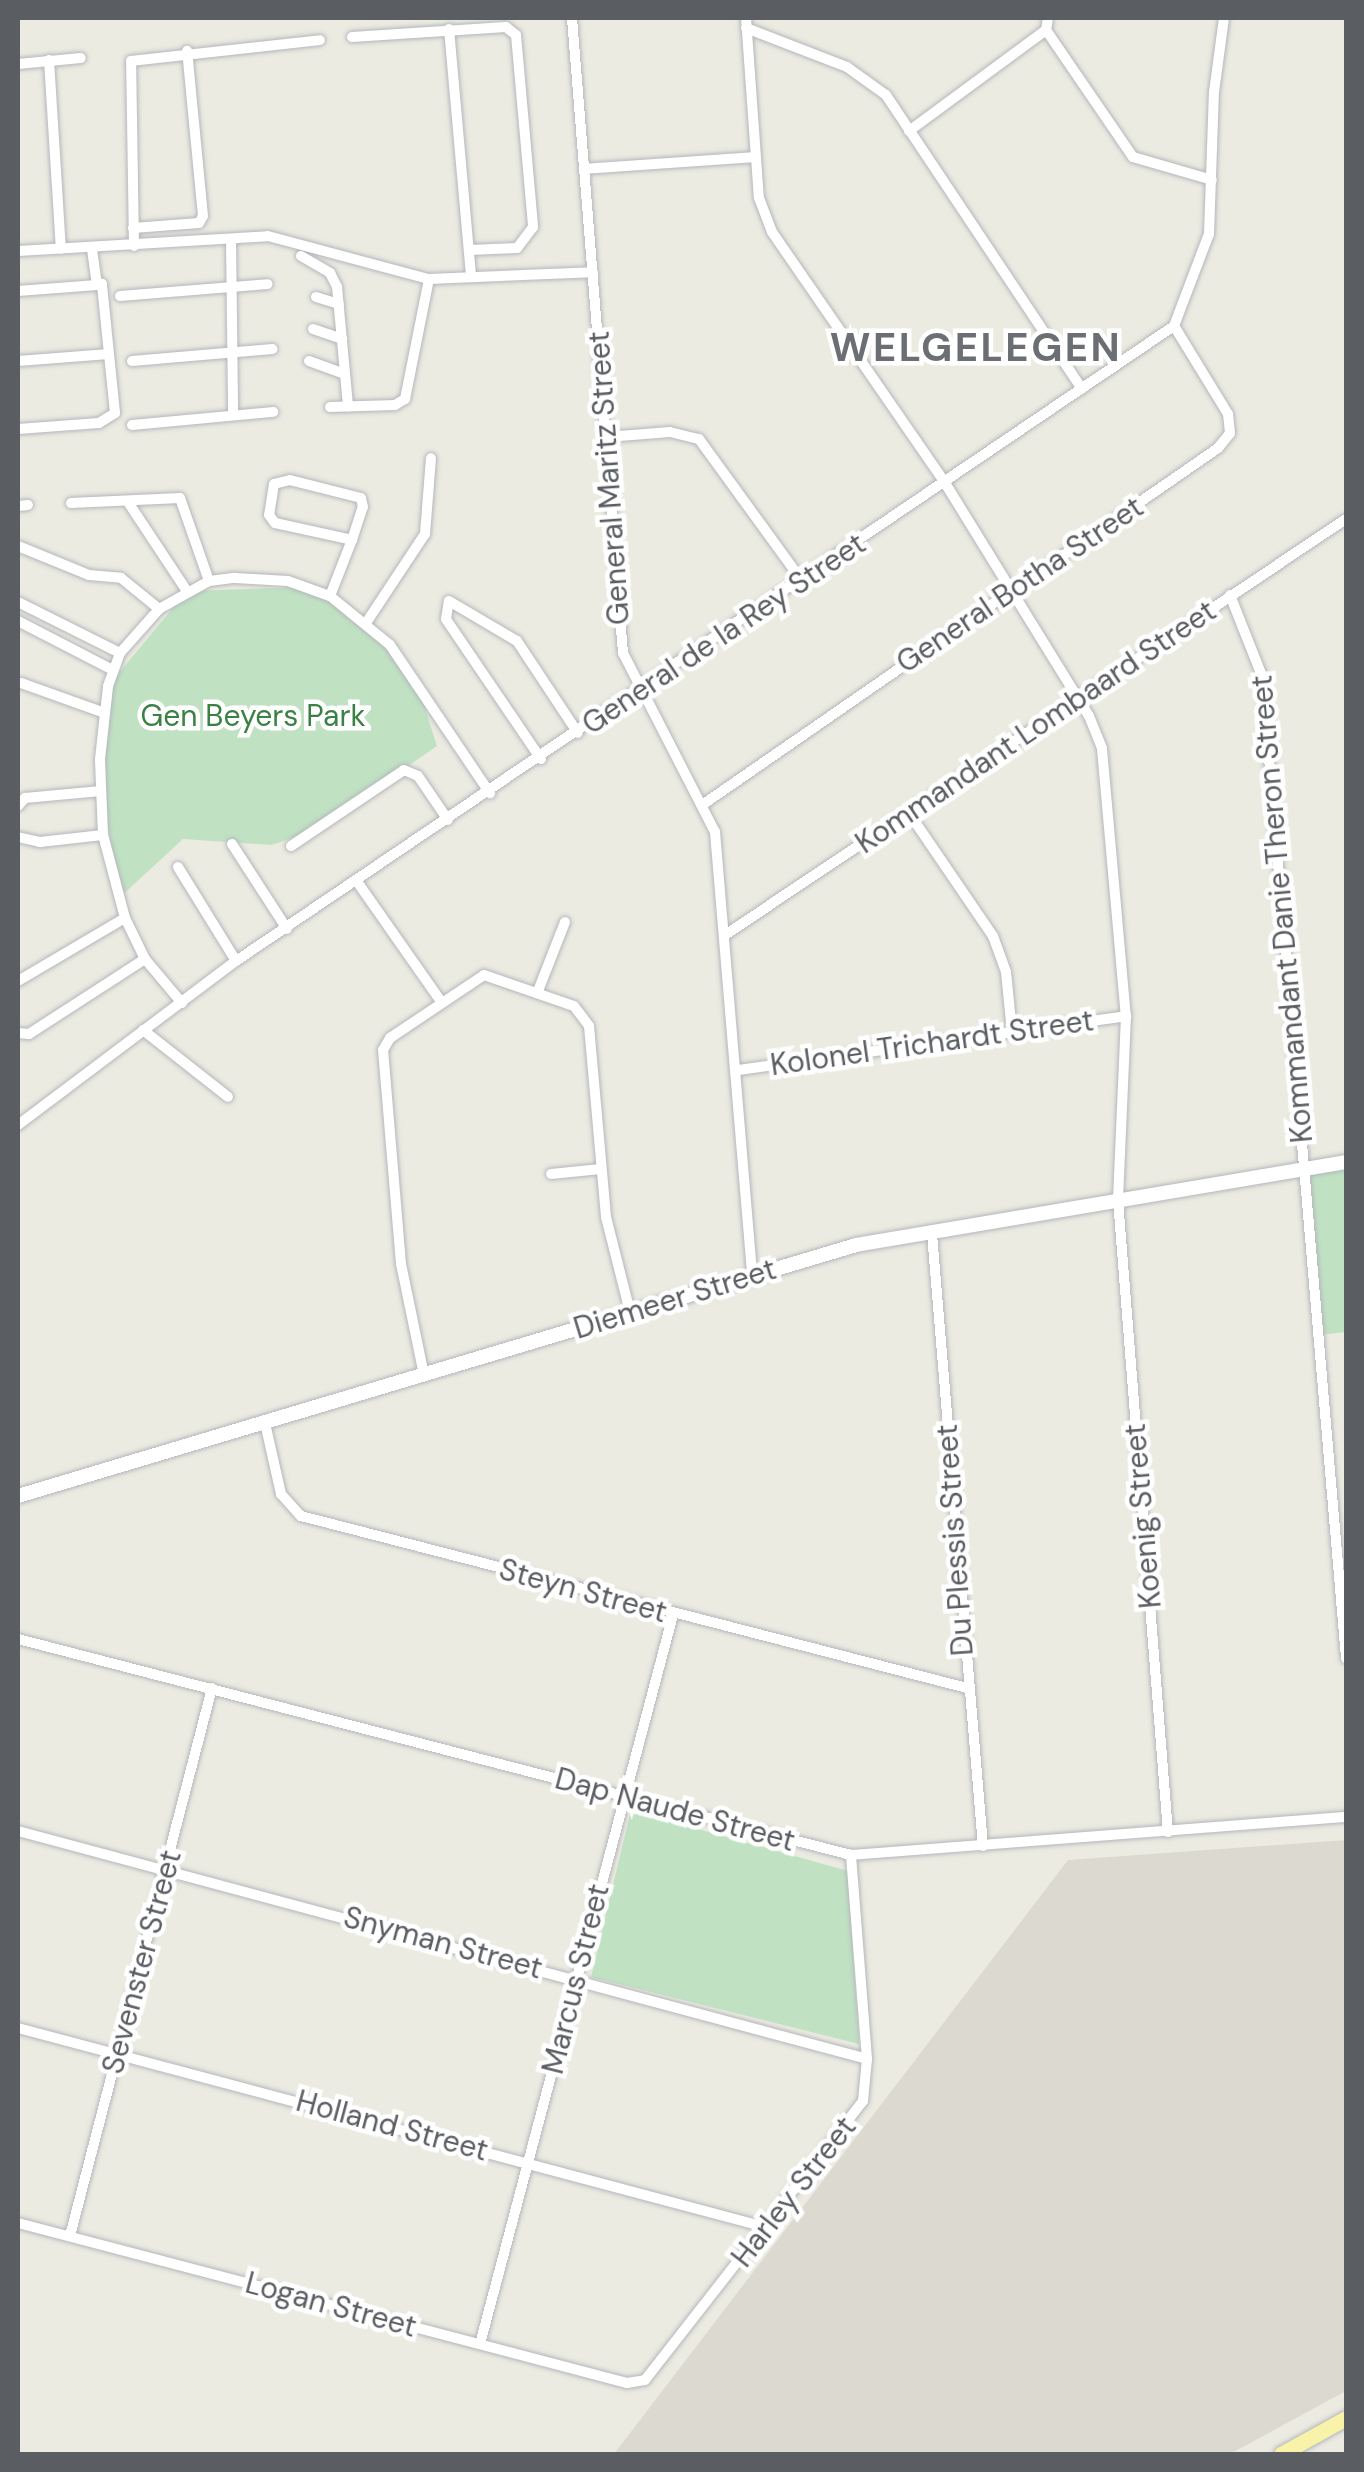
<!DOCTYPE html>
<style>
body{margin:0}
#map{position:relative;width:1364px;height:2472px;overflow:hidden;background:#ecebe2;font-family:"DM Sans",sans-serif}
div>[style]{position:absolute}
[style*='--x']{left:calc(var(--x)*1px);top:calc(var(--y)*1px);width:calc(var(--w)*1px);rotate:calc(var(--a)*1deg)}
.education>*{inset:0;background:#dcdad0}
.green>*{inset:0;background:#c0e2c3}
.roads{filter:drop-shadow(0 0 2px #b4b7bb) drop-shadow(0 0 2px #b4b7bb)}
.street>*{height:10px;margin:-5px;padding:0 5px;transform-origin:5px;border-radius:5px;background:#fff}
.secondary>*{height:14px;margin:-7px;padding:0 7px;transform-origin:7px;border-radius:7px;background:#fff}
.primary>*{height:15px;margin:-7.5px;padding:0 7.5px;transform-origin:7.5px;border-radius:7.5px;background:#f9f3aa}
span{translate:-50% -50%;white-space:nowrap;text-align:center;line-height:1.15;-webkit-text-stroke:9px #fff;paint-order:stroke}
.street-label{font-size:30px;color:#5a5d62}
.park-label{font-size:30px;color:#3a8143}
.district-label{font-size:40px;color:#6b6f74;font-weight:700;letter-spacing:2.5px}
.frame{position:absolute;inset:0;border:20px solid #5a5d62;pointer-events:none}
</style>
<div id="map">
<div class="education">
<i style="clip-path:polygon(1346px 1840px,1346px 2391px,1230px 2454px,614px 2454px,1068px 1860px)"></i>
</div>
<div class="green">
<i style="clip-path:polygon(312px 587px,379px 633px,418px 686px,437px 746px,317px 829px,272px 845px,183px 839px,119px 898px,100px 772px,108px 686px,187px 591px)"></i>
<i style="clip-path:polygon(1346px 1162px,1346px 1332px,1319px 1335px,1305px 1169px)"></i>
<i style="clip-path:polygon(631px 1810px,848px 1871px,859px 2044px,591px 1977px)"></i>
</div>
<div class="roads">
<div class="street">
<i style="--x:572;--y:18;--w:637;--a:85.41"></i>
<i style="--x:623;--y:653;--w:201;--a:62.8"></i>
<i style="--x:715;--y:832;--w:445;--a:85.2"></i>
<i style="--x:746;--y:18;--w:180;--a:85.9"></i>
<i style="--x:759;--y:198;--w:36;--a:69"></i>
<i style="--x:772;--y:232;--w:305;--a:55.4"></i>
<i style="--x:945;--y:483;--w:274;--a:58.3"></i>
<i style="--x:1089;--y:716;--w:35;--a:68"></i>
<i style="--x:1102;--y:749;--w:268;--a:84.9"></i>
<i style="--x:1126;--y:1016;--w:184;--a:92.5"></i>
<i style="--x:1118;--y:1200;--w:634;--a:85.48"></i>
<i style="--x:1048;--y:18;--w:12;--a:99"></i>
<i style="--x:1046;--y:30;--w:154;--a:55.6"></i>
<i style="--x:1133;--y:157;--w:82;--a:16.2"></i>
<i style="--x:746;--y:28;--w:108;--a:21.1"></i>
<i style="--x:847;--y:67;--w:48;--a:35.7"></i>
<i style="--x:886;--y:95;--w:353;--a:56.3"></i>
<i style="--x:449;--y:29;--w:249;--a:84.9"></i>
<i style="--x:352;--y:37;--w:154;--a:-3.7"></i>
<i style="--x:506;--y:27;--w:13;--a:39"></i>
<i style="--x:516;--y:35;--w:193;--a:84.9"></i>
<i style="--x:533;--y:227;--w:26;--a:127"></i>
<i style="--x:517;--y:248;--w:48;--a:177.6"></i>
<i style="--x:49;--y:60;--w:189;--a:86.4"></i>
<i style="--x:18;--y:64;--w:63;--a:-5.4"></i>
<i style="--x:909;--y:131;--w:170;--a:-36.4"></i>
<i style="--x:584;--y:169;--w:171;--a:-4"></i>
<i style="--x:133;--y:228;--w:66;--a:-4.3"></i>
<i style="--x:199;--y:223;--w:8;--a:-60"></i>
<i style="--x:203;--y:216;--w:166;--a:-95.5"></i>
<i style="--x:231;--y:239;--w:176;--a:89.3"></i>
<i style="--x:134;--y:246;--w:185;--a:-90.9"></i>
<i style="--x:131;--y:61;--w:190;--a:-6.3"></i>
<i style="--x:18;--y:251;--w:250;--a:-3.4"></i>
<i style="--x:268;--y:236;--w:167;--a:15"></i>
<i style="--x:429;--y:279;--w:164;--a:-2.4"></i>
<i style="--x:301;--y:256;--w:34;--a:30"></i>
<i style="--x:330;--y:273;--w:16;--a:63"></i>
<i style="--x:337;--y:287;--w:120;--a:84.7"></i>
<i style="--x:18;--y:291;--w:79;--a:-4.3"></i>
<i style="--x:120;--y:296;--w:148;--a:-4.6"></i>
<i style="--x:316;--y:297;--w:24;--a:17"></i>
<i style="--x:313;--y:329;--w:31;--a:19"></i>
<i style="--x:18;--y:361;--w:91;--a:-4.4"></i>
<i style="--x:132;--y:361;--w:141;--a:-4.9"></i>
<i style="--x:309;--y:361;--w:38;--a:20"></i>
<i style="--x:330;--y:407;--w:65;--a:-1.8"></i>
<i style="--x:395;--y:405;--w:12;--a:-31"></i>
<i style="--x:405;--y:399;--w:122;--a:-78.7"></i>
<i style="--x:132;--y:425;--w:142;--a:-5.3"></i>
<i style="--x:18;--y:429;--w:81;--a:-4.2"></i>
<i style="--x:99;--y:423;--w:19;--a:-32"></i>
<i style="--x:115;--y:413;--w:130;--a:-95.8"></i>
<i style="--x:102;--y:284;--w:5;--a:169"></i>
<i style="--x:97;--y:285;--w:37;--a:-98"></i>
<i style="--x:607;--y:437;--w:63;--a:-4.5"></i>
<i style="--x:670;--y:432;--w:30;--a:14"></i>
<i style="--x:699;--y:439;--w:175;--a:54"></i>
<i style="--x:128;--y:502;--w:107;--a:56.5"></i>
<i style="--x:71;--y:503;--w:109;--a:-2.6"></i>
<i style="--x:180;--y:498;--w:88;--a:70.7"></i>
<i style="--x:18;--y:506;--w:10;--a:-6"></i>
<i style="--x:18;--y:546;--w:77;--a:22.2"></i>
<i style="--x:89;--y:575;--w:32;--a:5"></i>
<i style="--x:121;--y:578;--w:49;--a:39.2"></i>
<i style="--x:1230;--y:595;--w:87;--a:68.4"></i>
<i style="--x:1262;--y:676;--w:986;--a:85.11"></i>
<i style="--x:330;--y:596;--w:60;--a:-68.6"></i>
<i style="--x:352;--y:540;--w:35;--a:-72"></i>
<i style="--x:363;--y:507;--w:9;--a:-103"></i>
<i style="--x:361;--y:498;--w:73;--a:-165.8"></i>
<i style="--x:290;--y:480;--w:16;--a:166"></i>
<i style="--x:274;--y:484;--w:31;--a:99"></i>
<i style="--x:269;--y:515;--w:10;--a:53"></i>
<i style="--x:275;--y:523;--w:79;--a:12.4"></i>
<i style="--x:18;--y:602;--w:114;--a:26.6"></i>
<i style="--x:18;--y:621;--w:107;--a:27.3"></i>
<i style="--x:366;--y:623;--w:107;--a:-56.5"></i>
<i style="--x:425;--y:534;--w:76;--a:-85.5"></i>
<i style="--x:21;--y:683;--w:89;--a:19.7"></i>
<i style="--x:541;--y:759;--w:169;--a:-124.2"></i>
<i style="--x:446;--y:619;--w:18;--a:-81"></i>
<i style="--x:449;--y:601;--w:79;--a:30.5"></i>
<i style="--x:517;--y:641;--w:110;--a:56.5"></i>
<i style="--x:705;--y:803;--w:624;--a:-34.68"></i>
<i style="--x:1218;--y:448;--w:19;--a:-51"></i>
<i style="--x:1230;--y:433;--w:19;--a:-96"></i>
<i style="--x:1228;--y:414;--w:103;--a:-121.5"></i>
<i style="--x:18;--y:806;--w:11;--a:-49"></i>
<i style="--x:25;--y:798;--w:76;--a:-5.3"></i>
<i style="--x:909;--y:813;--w:149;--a:55.7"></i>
<i style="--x:993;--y:936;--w:38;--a:70"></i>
<i style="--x:1006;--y:972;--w:60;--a:84.3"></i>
<i style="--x:18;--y:837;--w:23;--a:13"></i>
<i style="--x:40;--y:842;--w:63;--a:-6.3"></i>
<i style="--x:232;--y:844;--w:101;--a:57.1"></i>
<i style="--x:291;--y:846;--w:136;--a:-33.9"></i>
<i style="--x:404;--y:770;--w:15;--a:23"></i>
<i style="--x:418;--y:776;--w:53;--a:55.7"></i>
<i style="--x:178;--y:867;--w:110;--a:58.3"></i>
<i style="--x:358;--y:883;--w:146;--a:55"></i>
<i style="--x:725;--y:935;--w:747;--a:-33.82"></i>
<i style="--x:18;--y:981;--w:124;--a:-30.5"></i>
<i style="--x:538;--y:991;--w:74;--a:-68.6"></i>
<i style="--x:182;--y:1003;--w:57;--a:-130.1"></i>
<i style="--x:145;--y:959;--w:46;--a:-116"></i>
<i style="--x:125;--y:918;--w:86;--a:-104.8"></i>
<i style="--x:103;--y:835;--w:76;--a:-92.3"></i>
<i style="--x:100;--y:759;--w:73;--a:-83.7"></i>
<i style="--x:108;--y:686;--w:35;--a:-70"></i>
<i style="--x:120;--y:653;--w:59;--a:-48.4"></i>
<i style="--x:159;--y:609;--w:57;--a:-29.2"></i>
<i style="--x:209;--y:581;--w:26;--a:-7"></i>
<i style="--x:235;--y:578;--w:53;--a:3.2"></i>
<i style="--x:288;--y:581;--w:45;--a:19.7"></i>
<i style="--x:330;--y:596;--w:77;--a:39.2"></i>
<i style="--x:390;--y:645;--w:179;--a:56"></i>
<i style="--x:143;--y:1030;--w:108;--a:38.2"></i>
<i style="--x:18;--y:1033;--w:11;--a:5"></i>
<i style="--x:29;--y:1034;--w:138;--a:-32.9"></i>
<i style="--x:738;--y:1070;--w:392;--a:-7.9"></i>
<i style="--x:18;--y:1125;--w:273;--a:-37"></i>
<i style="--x:236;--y:961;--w:1133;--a:-34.1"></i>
<i style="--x:1174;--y:326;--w:98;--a:-69.2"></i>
<i style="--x:1209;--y:234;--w:142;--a:-88"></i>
<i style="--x:1214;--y:92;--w:75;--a:-82.3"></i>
<i style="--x:551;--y:1174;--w:50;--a:-5.7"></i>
<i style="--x:932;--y:1234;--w:614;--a:85.24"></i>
<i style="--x:424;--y:1375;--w:113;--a:-101.7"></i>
<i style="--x:401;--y:1264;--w:215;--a:-94.8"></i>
<i style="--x:383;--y:1050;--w:14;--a:-60"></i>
<i style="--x:390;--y:1038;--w:113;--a:-33.8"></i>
<i style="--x:484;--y:975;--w:95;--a:19"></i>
<i style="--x:574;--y:1006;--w:25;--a:53"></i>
<i style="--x:589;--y:1026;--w:192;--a:84.9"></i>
<i style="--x:606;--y:1217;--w:98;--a:75.8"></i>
<i style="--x:265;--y:1423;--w:73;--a:77.3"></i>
<i style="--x:281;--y:1494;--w:30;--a:48"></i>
<i style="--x:301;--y:1516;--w:688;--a:14.48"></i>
<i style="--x:18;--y:1639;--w:861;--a:14.54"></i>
<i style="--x:851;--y:1855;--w:496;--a:-4.4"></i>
<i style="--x:18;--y:1831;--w:879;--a:15.03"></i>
<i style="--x:18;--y:2028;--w:773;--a:14.92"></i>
<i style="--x:18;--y:2223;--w:630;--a:14.72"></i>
<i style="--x:627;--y:2383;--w:18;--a:-9"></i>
<i style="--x:645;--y:2380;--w:354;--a:-52"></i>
<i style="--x:863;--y:2101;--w:42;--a:-84.6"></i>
<i style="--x:867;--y:2059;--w:205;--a:-94.5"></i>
<i style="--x:70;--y:2236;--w:566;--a:-75.47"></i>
<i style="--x:480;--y:2344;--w:754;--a:-75.17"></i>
</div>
<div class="secondary">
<i style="--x:18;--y:1496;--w:875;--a:-16.67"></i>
<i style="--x:856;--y:1245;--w:497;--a:-9.6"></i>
</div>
<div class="primary">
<i style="--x:1281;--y:2454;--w:74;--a:-29"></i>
</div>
</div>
<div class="street-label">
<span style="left:609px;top:478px;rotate:-94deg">General Maritz Street</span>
<span style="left:1020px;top:585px;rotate:-34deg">General Botha Street</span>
<span style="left:724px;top:634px;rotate:-34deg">General de la Rey Street</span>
<span style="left:1036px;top:727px;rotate:-34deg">Kommandant Lombaard Street</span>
<span style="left:1282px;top:909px;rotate:-95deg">Kommandant Danie Theron Street</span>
<span style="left:932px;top:1043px;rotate:-8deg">Kolonel Trichardt Street</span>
<span style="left:675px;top:1299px;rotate:-17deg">Diemeer Street</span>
<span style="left:1143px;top:1516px;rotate:-95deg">Koenig Street</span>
<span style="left:955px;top:1540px;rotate:-94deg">Du Plessis Street</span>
<span style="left:583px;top:1591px;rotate:15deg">Steyn Street</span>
<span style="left:675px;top:1810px;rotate:15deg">Dap Naude Street</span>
<span style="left:443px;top:1943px;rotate:15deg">Snyman Street</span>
<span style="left:142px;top:1962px;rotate:-75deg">Sevenster Street</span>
<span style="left:576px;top:1979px;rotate:-76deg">Marcus Street</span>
<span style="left:392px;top:2126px;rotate:15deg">Holland Street</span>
<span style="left:794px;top:2192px;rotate:-52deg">Harley Street</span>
<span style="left:331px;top:2305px;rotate:15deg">Logan Street</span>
</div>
<div class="park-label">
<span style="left:253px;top:716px">Gen Beyers Park</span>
</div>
<div class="district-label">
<span style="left:976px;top:347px">WELGELEGEN</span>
</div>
<div class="frame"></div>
</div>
